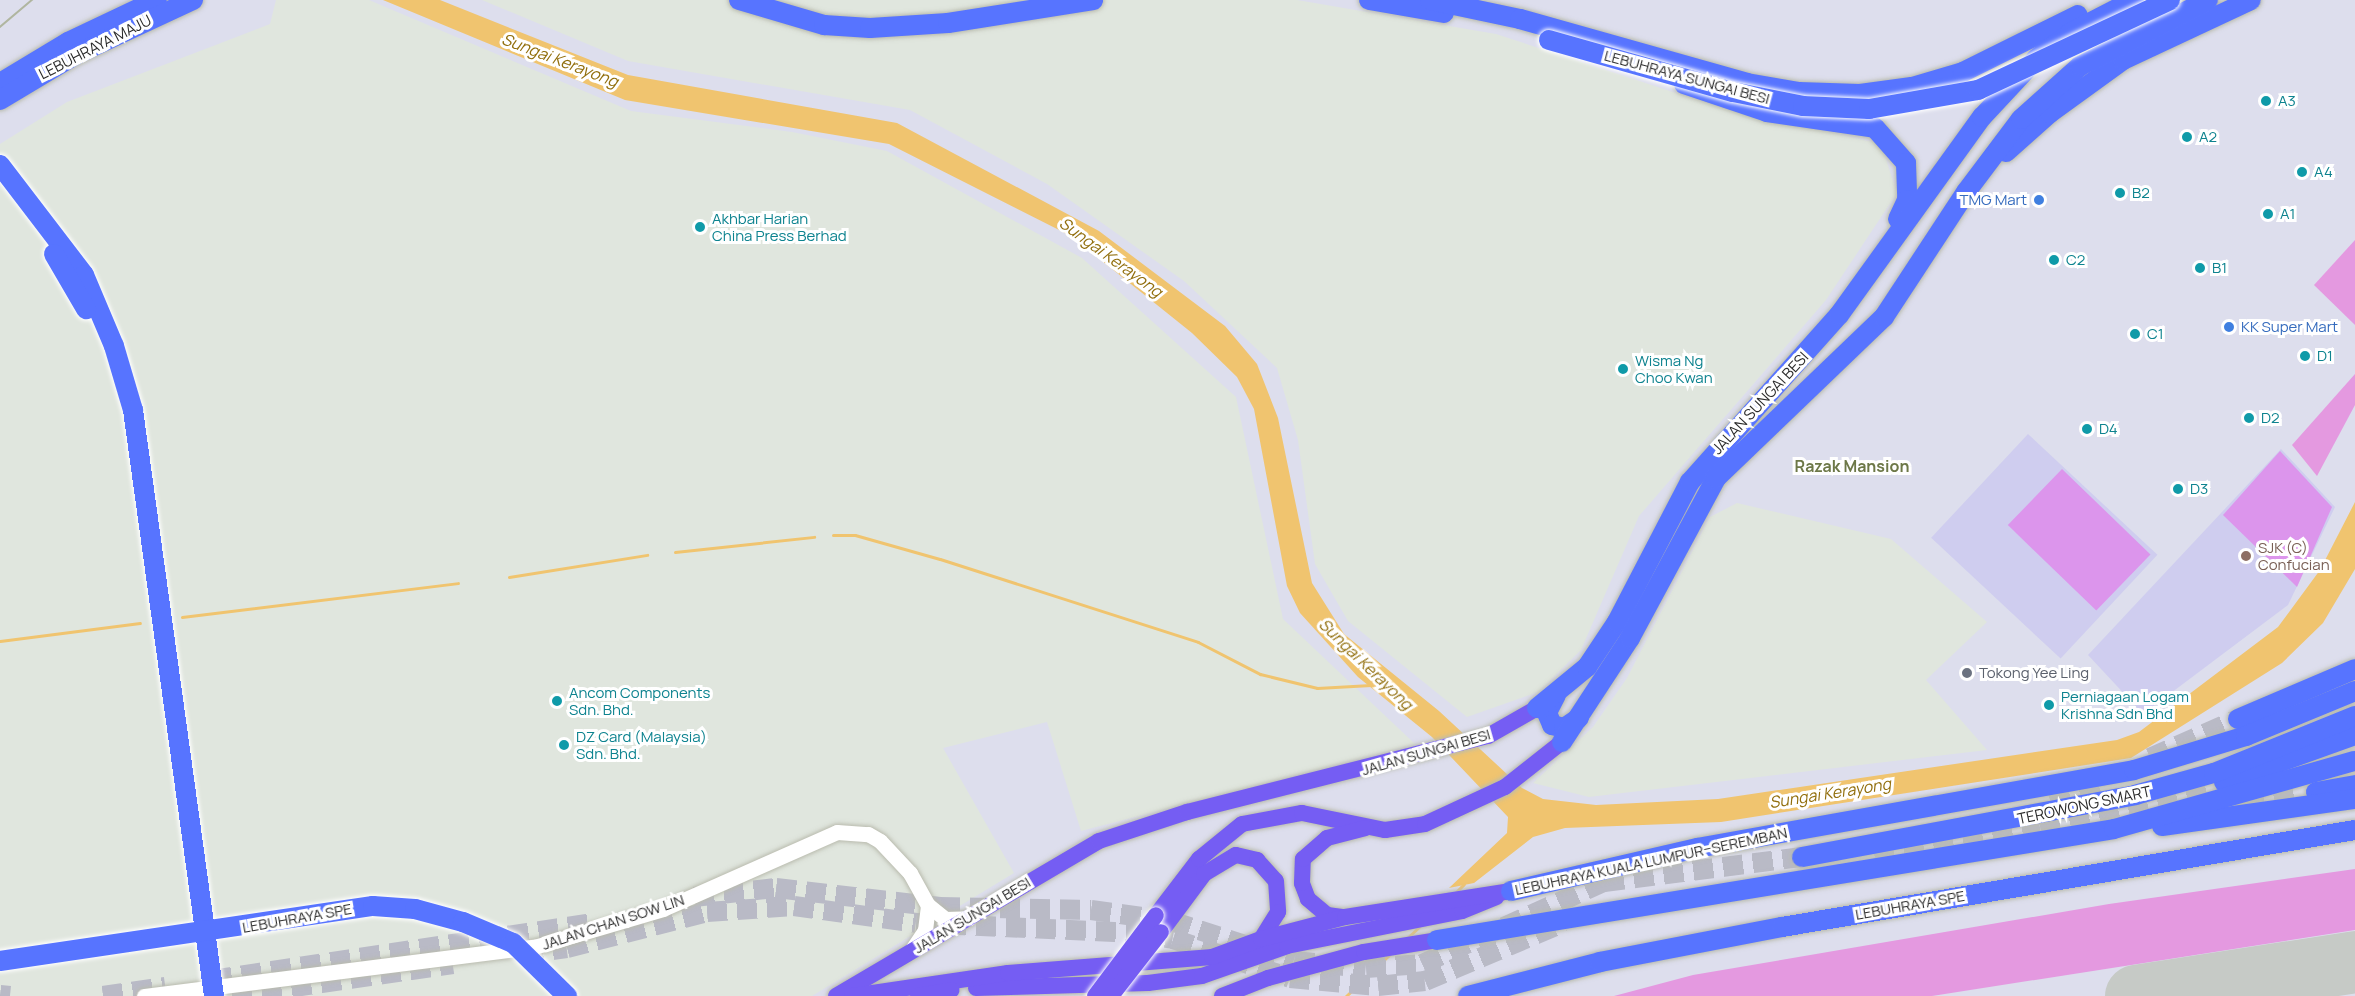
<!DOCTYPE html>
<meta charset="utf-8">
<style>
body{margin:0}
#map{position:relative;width:2355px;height:996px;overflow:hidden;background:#dddeed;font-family:Manrope,sans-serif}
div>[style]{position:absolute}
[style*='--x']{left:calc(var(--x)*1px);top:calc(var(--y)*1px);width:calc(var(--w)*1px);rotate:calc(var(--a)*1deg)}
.industrial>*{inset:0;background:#e0e6de}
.education>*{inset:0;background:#cfcdef;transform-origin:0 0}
.green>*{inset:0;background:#e499e0}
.pitch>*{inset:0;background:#dc95ec;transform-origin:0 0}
.water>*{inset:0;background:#f0c46f}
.stream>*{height:3px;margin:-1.5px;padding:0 1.5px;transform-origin:1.5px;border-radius:1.5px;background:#f0c46f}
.runway>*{height:62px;margin:-31px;padding:0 31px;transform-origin:31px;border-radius:31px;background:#c6cac6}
.highway-tunnel>*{height:20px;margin-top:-10px;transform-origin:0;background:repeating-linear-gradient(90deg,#b9bac6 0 20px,transparent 0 30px)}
.roads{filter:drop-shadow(0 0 2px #b9bbae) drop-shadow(0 0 2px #b9bbae)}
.secondary>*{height:15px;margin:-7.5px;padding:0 7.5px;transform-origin:7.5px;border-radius:7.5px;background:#fff}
.primary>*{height:16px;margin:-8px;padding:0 8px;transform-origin:8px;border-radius:8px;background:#755df3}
.highway>*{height:20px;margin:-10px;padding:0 10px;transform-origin:10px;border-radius:10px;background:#5774ff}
.tram>*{height:1.5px;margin:-0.75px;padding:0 0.75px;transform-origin:0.75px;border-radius:0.75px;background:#b0b6a0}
.bridges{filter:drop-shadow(0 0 2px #fff) drop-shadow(0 0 2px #fff)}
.primary-bridge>*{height:16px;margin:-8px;padding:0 8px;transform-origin:8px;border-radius:8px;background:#755df3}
.highway-bridge>*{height:20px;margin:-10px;padding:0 10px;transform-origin:10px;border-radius:10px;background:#5774ff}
.dots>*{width:16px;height:16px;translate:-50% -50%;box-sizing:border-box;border:3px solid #fff;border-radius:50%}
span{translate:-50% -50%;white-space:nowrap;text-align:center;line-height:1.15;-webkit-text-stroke:6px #fff;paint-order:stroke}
.street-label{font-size:15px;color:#2b2b2b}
.culture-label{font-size:15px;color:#0d838f}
.left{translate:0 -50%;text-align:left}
.shop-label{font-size:15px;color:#366cbe}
.right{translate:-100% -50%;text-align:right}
.education-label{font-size:15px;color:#785e54}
.worship-label{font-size:15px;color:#5b616d}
.water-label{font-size:16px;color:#916e0c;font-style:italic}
.neighbourhood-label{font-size:16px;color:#6d7848;font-weight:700}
</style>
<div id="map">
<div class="industrial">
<i style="clip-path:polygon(276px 0,369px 0,631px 111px,792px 132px,887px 151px,1082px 258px,1236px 397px,1283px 619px,1415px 744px,1081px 831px,1047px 722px,943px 748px,1014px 873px,812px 996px,0 996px,0 144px,67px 102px,270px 24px)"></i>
<i style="clip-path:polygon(482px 0,1297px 0,1496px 34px,1728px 110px,1881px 144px,1897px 193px,1826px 300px,1639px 516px,1581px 650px,1538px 692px,1467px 717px,1348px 621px,1315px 564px,1298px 440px,1277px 368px,1184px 281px,1047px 184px,910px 110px,628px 61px)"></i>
<i style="clip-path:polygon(1737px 503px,1891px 539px,1987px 622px,1926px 680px,1987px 750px,1589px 797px,1533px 783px,1593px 727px,1627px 678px,1710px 517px)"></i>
</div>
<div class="education">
<i style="left:2028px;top:434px;width:177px;height:142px;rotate:43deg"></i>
<i style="clip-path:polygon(2281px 449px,2335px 507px,2288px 605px,2143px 714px,2088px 655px)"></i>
</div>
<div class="green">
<i style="clip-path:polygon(2355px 240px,2355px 325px,2314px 285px)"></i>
<i style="clip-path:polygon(2355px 374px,2355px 405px,2317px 476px,2292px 445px)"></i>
<i style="clip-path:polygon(2355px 869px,2355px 930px,1932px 996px,1614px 996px,1693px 975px,2109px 904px)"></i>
</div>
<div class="pitch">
<i style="clip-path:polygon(2280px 451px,2332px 507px,2297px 587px,2223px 515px)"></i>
<i style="left:2062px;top:469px;width:123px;height:78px;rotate:44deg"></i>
</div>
<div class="water">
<i style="clip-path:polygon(383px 0,440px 0,628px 75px,897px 123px,1099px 231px,1225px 326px,1257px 364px,1278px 418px,1312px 583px,1344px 634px,1439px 711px,1522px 788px,1543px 799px,1596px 805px,1718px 799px,2117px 740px,2139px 732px,2278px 627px,2320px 570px,2355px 502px,2355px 569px,2323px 623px,2282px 663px,2131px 758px,1721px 822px,1565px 828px,1533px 837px,1474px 883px,1449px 888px,1507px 833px,1508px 817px,1432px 737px,1358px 677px,1300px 613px,1287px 586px,1254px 409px,1237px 377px,1192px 333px,1071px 236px,889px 144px,625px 100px)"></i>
</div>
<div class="stream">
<i style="--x:833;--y:535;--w:22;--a:0"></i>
<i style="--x:855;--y:535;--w:88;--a:15.8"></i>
<i style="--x:940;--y:559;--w:271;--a:17.8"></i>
<i style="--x:1198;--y:642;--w:70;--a:27.3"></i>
<i style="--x:1260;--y:674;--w:59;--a:13.8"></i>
<i style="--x:1317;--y:688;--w:54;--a:-3.2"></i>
<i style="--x:675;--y:552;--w:140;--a:-6.2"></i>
<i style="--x:509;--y:577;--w:140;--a:-9.1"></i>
<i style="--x:182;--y:617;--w:278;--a:-7"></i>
<i style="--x:0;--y:641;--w:141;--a:-7.3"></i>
<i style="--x:1454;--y:894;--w:14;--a:-45"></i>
<i style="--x:1406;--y:939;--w:18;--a:-43"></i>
<i style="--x:1346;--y:996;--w:61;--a:-43.7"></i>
</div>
<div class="runway">
<i style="--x:2136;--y:996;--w:222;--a:-8.8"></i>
</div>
<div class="highway-tunnel">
<i style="--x:2150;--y:758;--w:96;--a:-23.9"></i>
<i style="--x:2051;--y:802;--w:58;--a:-23.5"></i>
<i style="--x:2245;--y:806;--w:51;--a:-11.3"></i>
<i style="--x:1875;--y:859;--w:168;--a:-11"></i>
<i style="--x:2040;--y:827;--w:189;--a:-13.7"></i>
<i style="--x:694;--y:897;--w:82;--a:-6.3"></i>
<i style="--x:776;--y:888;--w:165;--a:6.6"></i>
<i style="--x:940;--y:907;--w:151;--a:1.1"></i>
<i style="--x:1091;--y:910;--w:81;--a:7.8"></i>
<i style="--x:1171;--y:921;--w:129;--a:18"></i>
<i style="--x:1294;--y:961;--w:72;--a:5.6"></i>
<i style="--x:1366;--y:968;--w:56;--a:-4.1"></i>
<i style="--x:1422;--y:964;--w:200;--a:-24.3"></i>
<i style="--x:1604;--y:882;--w:200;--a:-7.2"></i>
<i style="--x:523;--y:954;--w:44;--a:-7.8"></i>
<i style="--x:567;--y:948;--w:145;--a:-14.4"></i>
<i style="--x:707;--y:912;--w:87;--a:-3.9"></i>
<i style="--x:794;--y:906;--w:123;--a:7.9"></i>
<i style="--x:916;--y:923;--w:220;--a:2.6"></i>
<i style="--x:1136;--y:933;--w:37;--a:9"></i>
<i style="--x:1173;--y:939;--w:123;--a:18.4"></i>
<i style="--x:1290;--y:978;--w:88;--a:5.2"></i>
<i style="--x:1378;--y:986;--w:47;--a:-6.1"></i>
<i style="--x:1425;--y:981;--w:150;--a:-22.8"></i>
<i style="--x:212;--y:980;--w:384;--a:-8.5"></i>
<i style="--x:0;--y:995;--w:10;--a:6"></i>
<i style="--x:103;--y:996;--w:63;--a:-8.3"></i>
<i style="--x:232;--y:996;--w:223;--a:-8.2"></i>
</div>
<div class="roads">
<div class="secondary">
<i style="--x:911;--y:951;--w:25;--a:-56"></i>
<i style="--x:925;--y:930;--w:25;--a:-83"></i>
<i style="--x:144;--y:996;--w:393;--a:-7.2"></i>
<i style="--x:534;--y:947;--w:134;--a:-16.4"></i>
<i style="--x:663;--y:909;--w:190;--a:-23.9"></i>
<i style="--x:837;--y:832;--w:31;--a:4"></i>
<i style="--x:868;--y:834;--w:14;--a:30"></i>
<i style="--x:880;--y:841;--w:44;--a:46.8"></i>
<i style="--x:910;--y:873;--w:37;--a:61"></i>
<i style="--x:928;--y:905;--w:22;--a:39"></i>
<i style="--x:945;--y:919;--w:24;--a:-2"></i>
</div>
<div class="primary">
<i style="--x:1156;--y:915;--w:71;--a:-52.5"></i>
<i style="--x:1199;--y:859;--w:55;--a:-39.1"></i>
<i style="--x:1242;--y:824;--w:61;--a:-10.4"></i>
<i style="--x:1302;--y:813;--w:85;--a:11.6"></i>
<i style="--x:1385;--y:830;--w:40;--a:-8.5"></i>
<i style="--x:1425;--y:824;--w:88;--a:-24.8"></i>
<i style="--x:1505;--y:787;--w:73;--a:-38.3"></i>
<i style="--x:1342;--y:917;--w:15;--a:-172"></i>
<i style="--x:1327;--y:915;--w:25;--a:-140"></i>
<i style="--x:1308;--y:899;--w:17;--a:-111"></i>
<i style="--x:1302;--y:883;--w:24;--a:-88"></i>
<i style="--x:1303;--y:859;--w:32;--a:-41"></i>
<i style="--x:1327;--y:838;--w:40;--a:-14.4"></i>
<i style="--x:1161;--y:932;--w:72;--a:-53.4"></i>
<i style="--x:1204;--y:874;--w:37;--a:-31"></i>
<i style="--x:1236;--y:855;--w:22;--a:13"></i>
<i style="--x:1257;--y:860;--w:28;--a:48"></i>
<i style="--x:1276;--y:881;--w:31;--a:86"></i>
<i style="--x:1278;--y:912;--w:32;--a:122"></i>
<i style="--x:976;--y:988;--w:172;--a:-1.7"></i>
<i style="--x:1148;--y:983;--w:54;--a:-7.4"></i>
<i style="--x:1202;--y:976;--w:90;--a:-19.4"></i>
<i style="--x:1287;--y:946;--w:178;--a:-11.3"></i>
<i style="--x:1462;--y:911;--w:37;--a:-22"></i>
<i style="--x:836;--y:996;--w:305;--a:-30.5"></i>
<i style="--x:1099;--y:841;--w:93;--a:-18.2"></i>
<i style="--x:1187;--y:812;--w:310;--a:-14.2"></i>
<i style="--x:1488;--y:736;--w:56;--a:-29.7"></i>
<i style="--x:852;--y:996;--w:158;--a:-8.4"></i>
<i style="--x:1008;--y:973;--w:205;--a:-4.5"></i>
<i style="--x:1212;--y:957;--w:52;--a:-20.2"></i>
<i style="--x:1261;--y:939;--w:87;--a:-14.7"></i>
<i style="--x:1345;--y:917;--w:168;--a:-8.9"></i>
<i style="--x:918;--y:996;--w:34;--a:-10"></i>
<i style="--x:1222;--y:996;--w:49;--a:-21.4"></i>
<i style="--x:1268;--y:978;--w:99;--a:-15.2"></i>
<i style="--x:1364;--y:952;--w:74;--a:-9.3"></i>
</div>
<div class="highway">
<i style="--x:739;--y:0;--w:89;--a:16.4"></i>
<i style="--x:824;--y:25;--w:46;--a:3.7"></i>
<i style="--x:870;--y:28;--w:78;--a:-3.7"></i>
<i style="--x:948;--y:23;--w:147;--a:-9"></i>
<i style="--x:1369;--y:0;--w:76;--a:9.8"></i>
<i style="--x:1430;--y:0;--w:92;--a:11.9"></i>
<i style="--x:1520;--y:19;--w:236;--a:15.7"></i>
<i style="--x:1747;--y:83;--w:53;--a:9.8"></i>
<i style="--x:1799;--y:92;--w:61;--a:1.9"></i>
<i style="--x:1860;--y:94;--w:52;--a:-7.7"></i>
<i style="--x:1912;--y:87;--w:53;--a:-16.4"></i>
<i style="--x:1963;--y:72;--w:128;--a:-26.4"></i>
<i style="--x:0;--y:83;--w:79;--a:-31.1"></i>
<i style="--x:68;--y:42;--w:98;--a:-25.3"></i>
<i style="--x:1684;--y:84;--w:88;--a:18.6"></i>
<i style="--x:1767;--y:112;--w:109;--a:8.4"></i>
<i style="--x:1875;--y:128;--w:47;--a:48.5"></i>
<i style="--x:1906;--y:163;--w:37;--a:88"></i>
<i style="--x:1907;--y:200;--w:21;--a:115"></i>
<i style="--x:0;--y:100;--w:90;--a:-30.9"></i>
<i style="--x:77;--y:54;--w:128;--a:-25"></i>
<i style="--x:2006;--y:152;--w:59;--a:-41.6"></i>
<i style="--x:2050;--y:113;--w:90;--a:-36"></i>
<i style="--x:2123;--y:60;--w:141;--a:-25.1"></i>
<i style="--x:1556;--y:695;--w:20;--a:117"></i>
<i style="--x:1547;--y:713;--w:13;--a:67"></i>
<i style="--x:1552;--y:725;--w:12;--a:14"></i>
<i style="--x:1564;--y:728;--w:18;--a:-34"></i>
<i style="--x:1537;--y:708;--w:65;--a:-39.4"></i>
<i style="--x:1587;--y:667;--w:54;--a:-56.3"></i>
<i style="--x:1617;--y:622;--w:158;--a:-62.5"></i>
<i style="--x:1690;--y:482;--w:224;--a:-48.3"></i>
<i style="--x:1839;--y:315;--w:244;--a:-54.2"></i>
<i style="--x:1982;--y:117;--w:79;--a:-47"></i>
<i style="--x:2036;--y:59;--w:43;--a:-37.4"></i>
<i style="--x:2070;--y:33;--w:72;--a:-27.3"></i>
<i style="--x:2238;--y:719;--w:127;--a:-23.1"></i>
<i style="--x:1562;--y:742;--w:124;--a:-56.8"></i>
<i style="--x:1630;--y:638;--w:182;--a:-61.7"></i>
<i style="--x:1716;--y:478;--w:233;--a:-43.8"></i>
<i style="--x:1884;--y:317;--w:149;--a:-56.7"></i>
<i style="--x:1966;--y:192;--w:91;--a:-53"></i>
<i style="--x:2021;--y:119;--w:79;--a:-41.9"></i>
<i style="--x:2080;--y:66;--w:144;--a:-27.3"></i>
<i style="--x:2224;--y:782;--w:139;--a:-19.7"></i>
<i style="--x:2316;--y:792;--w:40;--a:-10"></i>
<i style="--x:2162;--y:826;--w:195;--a:-8"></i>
<i style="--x:1802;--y:857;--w:339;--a:-10.5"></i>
<i style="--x:2135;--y:795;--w:82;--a:-15.6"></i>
<i style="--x:2214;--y:773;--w:152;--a:-22"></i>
<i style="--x:1511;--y:891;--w:191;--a:-13"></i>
<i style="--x:1697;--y:848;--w:444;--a:-10.1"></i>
<i style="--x:2134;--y:770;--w:117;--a:-16.9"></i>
<i style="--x:2246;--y:736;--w:118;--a:-22.4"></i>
<i style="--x:1437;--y:940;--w:686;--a:-9.31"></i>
<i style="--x:2114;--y:829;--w:250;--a:-15.8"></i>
<i style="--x:1468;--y:996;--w:136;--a:-14.4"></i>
<i style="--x:1600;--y:962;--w:185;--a:-10.9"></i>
<i style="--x:1782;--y:927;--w:581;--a:-9.61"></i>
</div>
</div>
<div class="tram">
<i style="--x:0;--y:27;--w:42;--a:-40.2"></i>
</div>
<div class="bridges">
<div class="primary-bridge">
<i style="--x:1095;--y:996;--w:101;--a:-53"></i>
<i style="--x:1111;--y:996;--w:81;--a:-52"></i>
</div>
<div class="highway-bridge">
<i style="--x:1549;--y:40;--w:191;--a:15.8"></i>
<i style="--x:1733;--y:92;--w:71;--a:11.3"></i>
<i style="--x:1803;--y:106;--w:66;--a:2.6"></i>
<i style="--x:1869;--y:109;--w:111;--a:-9.9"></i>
<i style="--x:1978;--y:90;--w:212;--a:-25.1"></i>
<i style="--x:0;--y:165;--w:138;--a:52.6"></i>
<i style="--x:84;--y:275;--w:77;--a:67.1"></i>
<i style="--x:114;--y:346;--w:67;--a:73.5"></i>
<i style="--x:133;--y:410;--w:592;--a:82.13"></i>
<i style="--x:54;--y:254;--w:64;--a:59.8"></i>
<i style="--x:0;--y:961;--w:377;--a:-8.4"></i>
<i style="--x:373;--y:906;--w:42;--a:4.1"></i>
<i style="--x:415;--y:909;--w:50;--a:15.2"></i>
<i style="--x:463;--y:922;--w:54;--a:22.8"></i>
<i style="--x:513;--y:943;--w:76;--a:44.5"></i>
</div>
</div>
<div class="dots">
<i style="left:2266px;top:101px;background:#0f9aa8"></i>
<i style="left:2187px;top:137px;background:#0f9aa8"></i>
<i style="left:2302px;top:172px;background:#0f9aa8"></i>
<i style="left:2120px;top:193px;background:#0f9aa8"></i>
<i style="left:2039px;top:200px;background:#3f7fe0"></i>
<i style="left:2268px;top:214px;background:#0f9aa8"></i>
<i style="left:700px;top:227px;background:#0f9aa8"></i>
<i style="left:2054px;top:260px;background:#0f9aa8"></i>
<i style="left:2200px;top:268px;background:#0f9aa8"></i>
<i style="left:2229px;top:327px;background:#3f7fe0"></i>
<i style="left:2135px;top:334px;background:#0f9aa8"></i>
<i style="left:2305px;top:356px;background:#0f9aa8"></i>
<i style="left:1623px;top:369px;background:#0f9aa8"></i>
<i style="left:2249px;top:418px;background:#0f9aa8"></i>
<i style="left:2087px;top:429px;background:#0f9aa8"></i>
<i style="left:2178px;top:489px;background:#0f9aa8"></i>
<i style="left:2246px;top:556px;background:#8d6e63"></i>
<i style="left:1967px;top:673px;background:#6b7280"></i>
<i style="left:557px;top:701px;background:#0f9aa8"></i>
<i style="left:2049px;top:705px;background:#0f9aa8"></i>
<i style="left:564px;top:745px;background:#0f9aa8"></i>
</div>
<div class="street-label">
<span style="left:95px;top:47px;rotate:-27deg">LEBUHRAYA MAJU</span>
<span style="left:1687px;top:77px;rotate:15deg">LEBUHRAYA SUNGAI BESI</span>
<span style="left:1760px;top:403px;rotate:-47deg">JALAN SUNGAI BESI</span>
<span style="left:1426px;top:752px;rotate:-16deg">JALAN SUNGAI BESI</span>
<span style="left:2084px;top:805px;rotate:-12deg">TEROWONG SMART</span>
<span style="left:1651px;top:861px;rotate:-12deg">LEBUHRAYA KUALA LUMPUR–SEREMBAN</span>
<span style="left:1910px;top:905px;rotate:-10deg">LEBUHRAYA SPE</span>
<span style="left:972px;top:915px;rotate:-31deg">JALAN SUNGAI BESI</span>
<span style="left:297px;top:918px;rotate:-10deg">LEBUHRAYA SPE</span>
<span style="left:613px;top:922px;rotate:-18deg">JALAN CHAN SOW LIN</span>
</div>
<div class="culture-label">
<span class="left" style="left:2278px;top:101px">A3</span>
<span class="left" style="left:2199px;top:137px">A2</span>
<span class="left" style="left:2314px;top:172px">A4</span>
<span class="left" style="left:2132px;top:193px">B2</span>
<span class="left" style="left:2280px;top:214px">A1</span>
<span class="left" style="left:712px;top:227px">Akhbar Harian<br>China Press Berhad</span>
<span class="left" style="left:2066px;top:260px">C2</span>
<span class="left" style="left:2212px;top:268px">B1</span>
<span class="left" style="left:2147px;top:334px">C1</span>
<span class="left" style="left:2317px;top:356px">D1</span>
<span class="left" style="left:1635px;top:369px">Wisma Ng<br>Choo Kwan</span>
<span class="left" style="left:2261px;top:418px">D2</span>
<span class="left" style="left:2099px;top:429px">D4</span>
<span class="left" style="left:2190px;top:489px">D3</span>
<span class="left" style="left:569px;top:701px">Ancom Components<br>Sdn. Bhd.</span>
<span class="left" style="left:2061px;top:705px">Perniagaan Logam<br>Krishna Sdn Bhd</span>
<span class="left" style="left:576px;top:745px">DZ Card (Malaysia)<br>Sdn. Bhd.</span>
</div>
<div class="shop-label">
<span class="right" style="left:2027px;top:200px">TMG Mart</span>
<span class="left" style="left:2241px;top:327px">KK Super Mart</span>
</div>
<div class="education-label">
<span class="left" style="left:2258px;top:556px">SJK (C)<br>Confucian</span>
</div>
<div class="worship-label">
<span class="left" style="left:1979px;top:673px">Tokong Yee Ling</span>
</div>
<div class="water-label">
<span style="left:560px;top:60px;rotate:21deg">Sungai Kerayong</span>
<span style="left:1111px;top:257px;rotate:36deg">Sungai Kerayong</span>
<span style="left:1366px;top:664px;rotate:44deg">Sungai Kerayong</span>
<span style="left:1830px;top:793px;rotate:-9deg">Sungai Kerayong</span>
</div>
<div class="neighbourhood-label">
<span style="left:1852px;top:466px">Razak Mansion</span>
</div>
</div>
